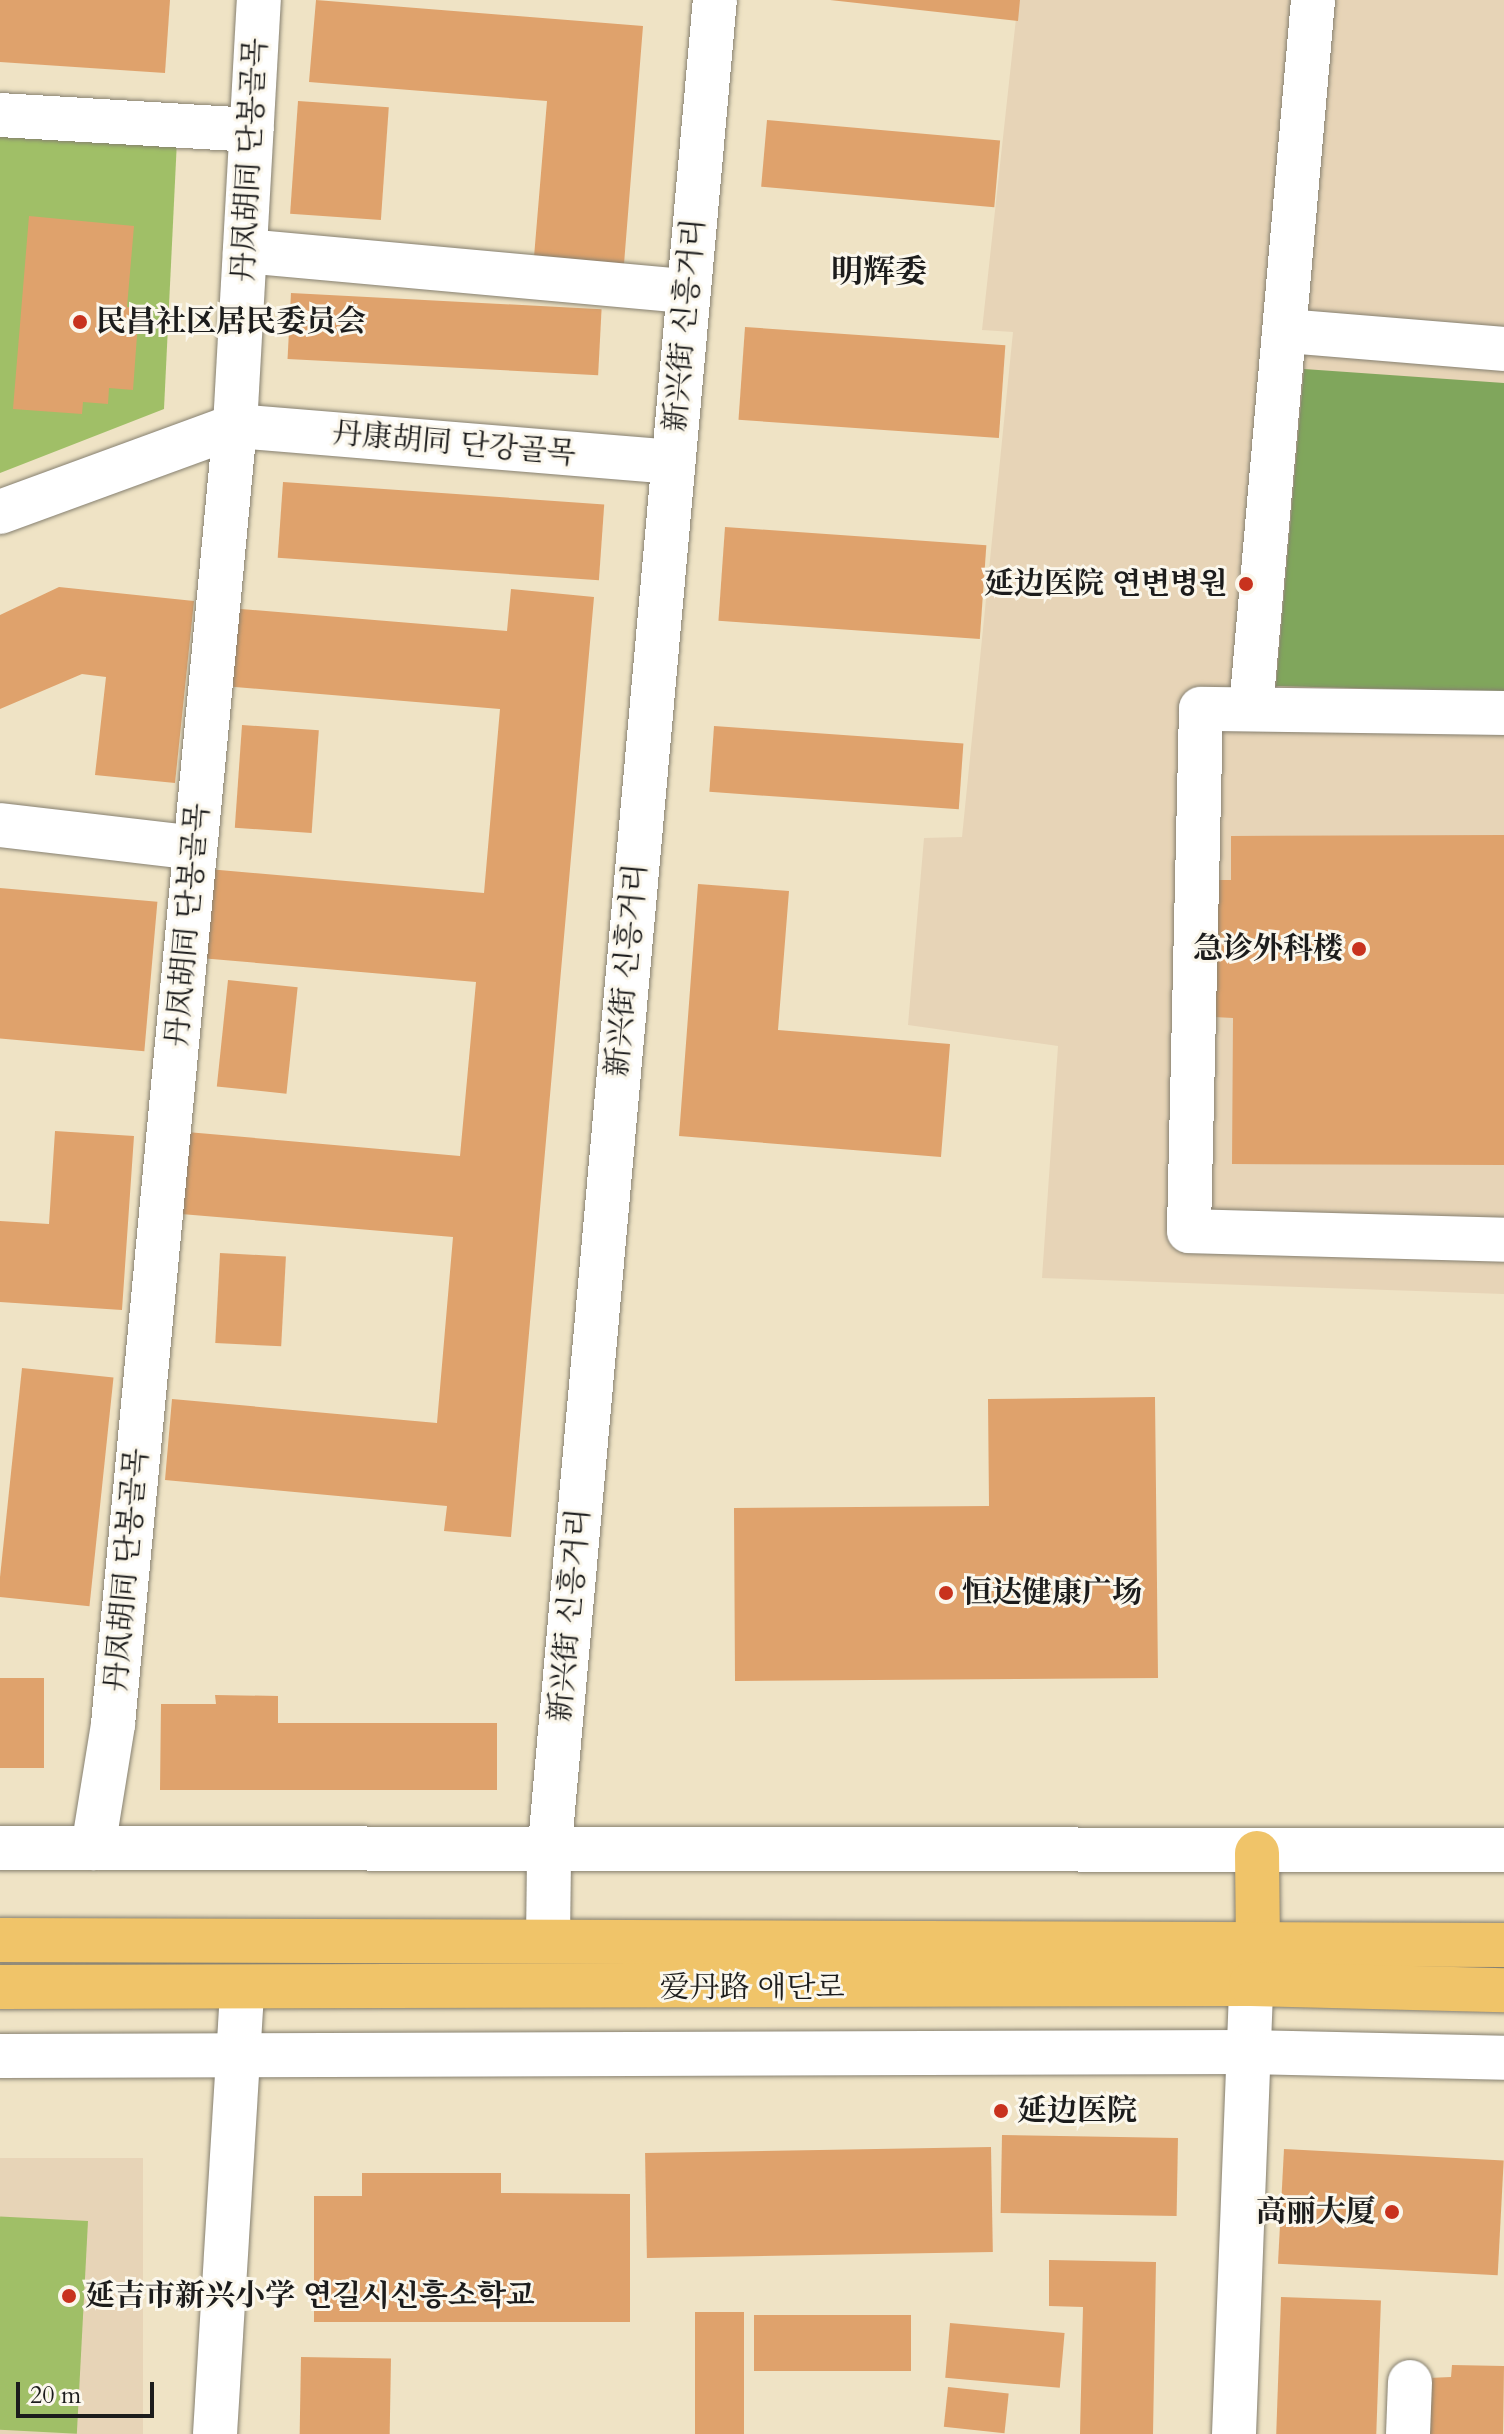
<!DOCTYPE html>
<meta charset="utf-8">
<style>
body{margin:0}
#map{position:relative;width:1504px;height:2434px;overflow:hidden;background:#efe3c5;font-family:Cardo,"Noto Serif SC","Noto Serif KR",serif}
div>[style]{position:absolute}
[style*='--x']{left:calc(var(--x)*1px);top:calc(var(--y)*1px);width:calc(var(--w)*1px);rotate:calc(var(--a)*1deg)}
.built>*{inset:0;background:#e7d4b7;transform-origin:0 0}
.green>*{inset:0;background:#a0bf67;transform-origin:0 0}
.forest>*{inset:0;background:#80a65c}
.building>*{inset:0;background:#dfa26c;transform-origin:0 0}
.roads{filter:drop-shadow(0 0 2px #868070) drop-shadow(0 0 2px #868070)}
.minor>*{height:44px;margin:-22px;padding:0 22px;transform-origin:22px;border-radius:22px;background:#fff}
.major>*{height:44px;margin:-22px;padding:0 22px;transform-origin:22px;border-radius:22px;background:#f0c469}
.dots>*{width:22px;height:22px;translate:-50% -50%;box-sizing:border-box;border:4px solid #fbf7ec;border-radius:50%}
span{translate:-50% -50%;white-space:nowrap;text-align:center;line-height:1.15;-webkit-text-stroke:6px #fbf7ec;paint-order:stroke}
.street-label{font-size:30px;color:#1c1c1c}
.poi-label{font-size:30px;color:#1c1c1c;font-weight:700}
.left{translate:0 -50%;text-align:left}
.right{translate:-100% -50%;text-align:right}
.neighbourhood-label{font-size:32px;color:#1c1c1c;font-weight:700}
.scale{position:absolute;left:16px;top:2382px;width:138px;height:36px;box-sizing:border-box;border:4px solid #1c1c1c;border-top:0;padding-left:10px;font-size:24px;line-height:28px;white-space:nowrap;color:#1c1c1c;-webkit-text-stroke:6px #fbf7ec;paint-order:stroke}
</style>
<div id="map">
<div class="built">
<i style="clip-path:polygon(1018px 0,1504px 0,1504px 1294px,1042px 1278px,1058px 1046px,908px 1025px,924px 838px,962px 837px,1013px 332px,982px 330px)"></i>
<i style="left:0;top:2158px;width:143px;height:276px"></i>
</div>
<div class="green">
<i style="clip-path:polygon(0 129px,177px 140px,164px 409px,0 473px)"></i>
<i style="left:88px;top:2221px;width:213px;height:88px;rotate:93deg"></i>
</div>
<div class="forest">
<i style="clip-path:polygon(1304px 369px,1504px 383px,1504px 692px,1276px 686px)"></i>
</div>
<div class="building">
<i style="clip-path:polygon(0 0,170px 0,165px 73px,0 62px)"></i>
<i style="clip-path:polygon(316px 0,643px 26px,624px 264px,534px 257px,547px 101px,309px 82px)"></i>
<i style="clip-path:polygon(830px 0,1020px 0,1018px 21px)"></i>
<i style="left:298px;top:101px;width:91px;height:113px;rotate:4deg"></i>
<i style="left:767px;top:120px;width:234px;height:67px;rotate:5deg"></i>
<i style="clip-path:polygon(29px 216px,134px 226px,127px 307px,139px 308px,133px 390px,109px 388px,108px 404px,83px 402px,82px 414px,13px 409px)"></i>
<i style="left:291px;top:293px;width:311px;height:66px;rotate:3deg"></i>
<i style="left:745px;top:327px;width:261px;height:93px;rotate:4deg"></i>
<i style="left:283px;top:482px;width:322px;height:76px;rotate:4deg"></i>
<i style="left:725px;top:527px;width:262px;height:94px;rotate:4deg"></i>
<i style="clip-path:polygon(59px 587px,194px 601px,175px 783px,95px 775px,106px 677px,82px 674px,0 709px,0 615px)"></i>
<i style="clip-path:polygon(511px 589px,594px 597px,511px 1537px,444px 1531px,447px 1506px,165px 1480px,172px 1399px,437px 1423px,453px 1237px,181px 1214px,187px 1132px,460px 1156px,476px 982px,200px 958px,208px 869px,484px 893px,500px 709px,223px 686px,229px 608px,507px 631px)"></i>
<i style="left:242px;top:725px;width:77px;height:103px;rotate:4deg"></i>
<i style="left:714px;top:726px;width:250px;height:66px;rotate:4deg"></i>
<i style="clip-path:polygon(1504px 835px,1504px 1165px,1232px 1164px,1233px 1018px,1214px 1017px,1214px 880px,1231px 880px,1231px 836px)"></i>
<i style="clip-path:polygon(698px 884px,789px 891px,778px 1030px,950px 1044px,941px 1157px,679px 1136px)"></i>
<i style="left:0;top:888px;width:158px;height:150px;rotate:5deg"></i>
<i style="left:228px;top:980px;width:70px;height:107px;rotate:6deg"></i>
<i style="clip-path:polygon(55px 1131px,134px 1136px,122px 1310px,0 1302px,0 1221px,49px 1224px)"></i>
<i style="left:220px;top:1253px;width:66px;height:90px;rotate:3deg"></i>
<i style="left:22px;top:1368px;width:92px;height:230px;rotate:6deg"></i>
<i style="clip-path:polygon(1155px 1397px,1158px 1678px,735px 1681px,734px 1508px,989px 1506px,988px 1399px)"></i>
<i style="left:0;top:1678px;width:44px;height:90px"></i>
<i style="clip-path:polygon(215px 1695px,278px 1696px,278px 1723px,497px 1723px,497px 1790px,160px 1790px,161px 1704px,216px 1704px)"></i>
<i style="left:1002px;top:2135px;width:176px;height:78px;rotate:1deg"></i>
<i style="left:991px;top:2147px;width:105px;height:346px;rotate:89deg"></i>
<i style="left:1284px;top:2149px;width:220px;height:115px;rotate:3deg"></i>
<i style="clip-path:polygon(362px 2173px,501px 2173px,501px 2193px,630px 2194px,630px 2322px,314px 2322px,314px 2196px,362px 2196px)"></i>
<i style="clip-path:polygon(1049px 2260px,1156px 2262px,1153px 2434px,1080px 2434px,1083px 2307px,1049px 2306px)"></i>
<i style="left:1281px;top:2297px;width:100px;height:137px;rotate:2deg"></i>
<i style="left:695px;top:2312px;width:49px;height:122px"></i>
<i style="left:911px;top:2315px;width:56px;height:157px;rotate:90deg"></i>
<i style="left:950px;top:2323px;width:115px;height:55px;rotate:5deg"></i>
<i style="left:301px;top:2357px;width:90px;height:77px;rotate:1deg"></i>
<i style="clip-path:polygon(1452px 2365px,1504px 2366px,1503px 2434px,1425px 2434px,1428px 2378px,1451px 2377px)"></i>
<i style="left:948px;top:2387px;width:61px;height:40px;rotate:6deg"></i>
</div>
<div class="roads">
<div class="minor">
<i style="--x:0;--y:115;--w:252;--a:3.4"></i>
<i style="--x:245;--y:251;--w:445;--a:5.2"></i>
<i style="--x:1286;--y:331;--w:219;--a:4.7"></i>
<i style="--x:0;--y:512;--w:250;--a:-20.1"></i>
<i style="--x:235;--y:426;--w:439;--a:4.7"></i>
<i style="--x:1251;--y:709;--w:712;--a:-85"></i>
<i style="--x:1504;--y:713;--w:303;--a:-179.2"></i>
<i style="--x:1201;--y:709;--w:522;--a:91.32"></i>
<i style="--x:1189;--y:1231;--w:315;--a:1.6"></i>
<i style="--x:0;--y:825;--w:196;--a:6.7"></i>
<i style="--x:0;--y:1848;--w:1504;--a:0.08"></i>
<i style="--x:93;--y:1848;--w:126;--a:-80.8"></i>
<i style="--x:113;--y:1724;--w:1304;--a:-84.63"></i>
<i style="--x:235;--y:426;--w:427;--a:-86.8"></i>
<i style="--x:548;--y:1940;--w:85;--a:-89.3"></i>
<i style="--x:549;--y:1855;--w:1862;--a:-84.89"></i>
<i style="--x:0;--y:2056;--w:1247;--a:-0.18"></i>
<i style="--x:1247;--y:2052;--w:257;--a:1.3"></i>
<i style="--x:215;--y:2434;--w:444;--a:-86.5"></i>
<i style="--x:1234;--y:2434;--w:450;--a:-87.8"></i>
<i style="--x:1408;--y:2434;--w:52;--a:-87.8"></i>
</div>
<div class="major">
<i style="--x:1257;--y:1853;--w:89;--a:89.4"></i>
<i style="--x:0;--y:1940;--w:1504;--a:0.19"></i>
<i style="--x:0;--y:1987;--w:1251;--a:-0.14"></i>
<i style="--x:1251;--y:1984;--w:253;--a:1.4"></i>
</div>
</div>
<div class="dots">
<i style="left:80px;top:322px;background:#c8321e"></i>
<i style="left:1246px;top:584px;background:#c8321e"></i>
<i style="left:1359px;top:949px;background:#c8321e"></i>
<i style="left:946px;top:1593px;background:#c8321e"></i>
<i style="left:1001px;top:2111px;background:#c8321e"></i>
<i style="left:1392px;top:2212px;background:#c8321e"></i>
<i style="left:69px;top:2296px;background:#c8321e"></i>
</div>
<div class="street-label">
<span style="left:250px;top:160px;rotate:-87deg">丹凤胡同 단봉골목</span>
<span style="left:685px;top:325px;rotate:-85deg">新兴街 신흥거리</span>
<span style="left:454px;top:444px;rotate:5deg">丹康胡同 단강골목</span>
<span style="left:188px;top:925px;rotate:-85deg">丹凤胡同 단봉골목</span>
<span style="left:627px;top:970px;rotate:-85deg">新兴街 신흥거리</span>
<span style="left:127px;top:1570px;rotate:-85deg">丹凤胡同 단봉골목</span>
<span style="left:570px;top:1615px;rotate:-85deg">新兴街 신흥거리</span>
<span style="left:752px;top:1988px">爱丹路 애단로</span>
</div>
<div class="poi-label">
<span class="left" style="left:96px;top:322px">民昌社区居民委员会</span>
<span class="right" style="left:1228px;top:584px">延边医院 연변병원</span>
<span class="right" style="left:1343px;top:949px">急诊外科楼</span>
<span class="left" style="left:962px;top:1593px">恒达健康广场</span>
<span class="left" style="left:1017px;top:2111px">延边医院</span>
<span class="right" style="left:1376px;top:2212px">高丽大厦</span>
<span class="left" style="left:85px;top:2296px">延吉市新兴小学 연길시신흥소학교</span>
</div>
<div class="neighbourhood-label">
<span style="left:879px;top:272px">明辉委</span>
</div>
<div class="scale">20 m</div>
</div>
